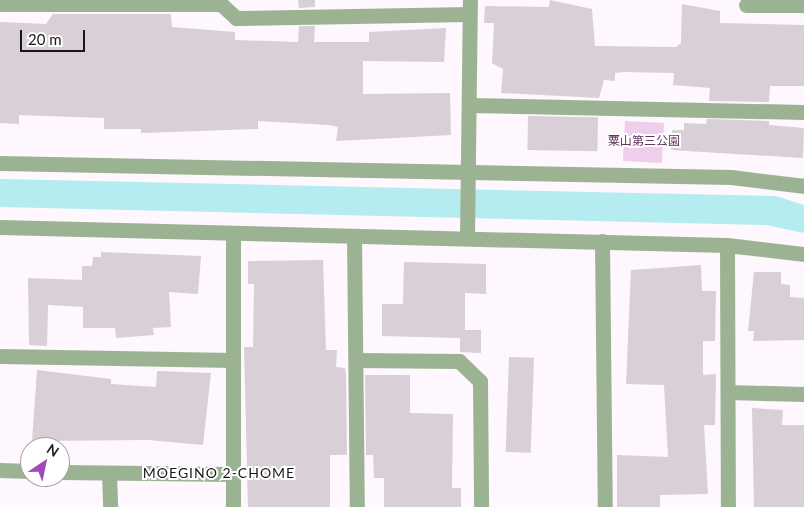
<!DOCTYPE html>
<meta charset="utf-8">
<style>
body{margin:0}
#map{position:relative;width:804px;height:507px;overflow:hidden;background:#fef7fd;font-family:Lato,"Noto Sans JP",sans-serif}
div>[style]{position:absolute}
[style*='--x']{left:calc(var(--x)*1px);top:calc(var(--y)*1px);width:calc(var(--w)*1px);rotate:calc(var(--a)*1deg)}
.green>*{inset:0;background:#eeceea;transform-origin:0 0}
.water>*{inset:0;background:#b5ecef}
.building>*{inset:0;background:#d8cfd7;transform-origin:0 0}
.minor>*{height:15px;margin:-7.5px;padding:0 7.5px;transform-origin:7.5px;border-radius:7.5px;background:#9cb393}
span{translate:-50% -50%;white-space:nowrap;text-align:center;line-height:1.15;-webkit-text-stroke:4px #fff;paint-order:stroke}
.park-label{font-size:12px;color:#62365f}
.neighbourhood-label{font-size:14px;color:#1a171a;letter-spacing:1px}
.north{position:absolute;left:20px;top:437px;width:50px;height:50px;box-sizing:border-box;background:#fff;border:1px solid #a3a2a3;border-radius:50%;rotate:34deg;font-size:14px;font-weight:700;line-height:20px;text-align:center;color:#1a171a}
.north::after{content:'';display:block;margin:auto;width:18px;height:22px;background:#9f4ab8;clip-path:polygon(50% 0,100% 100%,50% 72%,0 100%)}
.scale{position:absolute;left:20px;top:30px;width:65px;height:22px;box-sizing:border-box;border:2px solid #1a171a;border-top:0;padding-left:6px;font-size:15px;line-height:18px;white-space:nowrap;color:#1a171a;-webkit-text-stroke:4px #fff;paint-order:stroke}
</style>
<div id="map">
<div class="green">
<i style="left:625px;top:121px;width:39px;height:40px;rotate:3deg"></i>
</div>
<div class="water">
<i style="clip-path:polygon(0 179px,776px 196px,804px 205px,804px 233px,766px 225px,0 207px)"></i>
</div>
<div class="building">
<i style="clip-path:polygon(298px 0,315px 0,315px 7px,299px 8px)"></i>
<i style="clip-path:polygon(550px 0,592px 9px,595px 46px,676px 47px,681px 43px,682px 4px,720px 11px,720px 23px,804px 25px,804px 86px,770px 86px,769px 102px,709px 101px,710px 88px,673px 85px,674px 73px,624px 72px,615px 73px,615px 81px,604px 80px,599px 98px,501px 93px,503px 69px,492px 63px,494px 23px,484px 23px,485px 6px,549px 7px)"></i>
<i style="clip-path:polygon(53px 14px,171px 14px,172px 27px,235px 32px,235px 40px,298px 42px,299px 26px,315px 26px,314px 42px,369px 42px,369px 32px,446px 28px,444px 62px,363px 61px,363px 94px,450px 93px,451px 135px,336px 141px,338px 127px,329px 125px,258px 121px,258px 129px,141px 133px,141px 129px,104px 129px,104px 118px,19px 115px,19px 124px,0 123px,0 22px,46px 24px)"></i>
<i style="left:528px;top:116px;width:70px;height:34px;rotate:1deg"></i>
<i style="clip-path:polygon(707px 119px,769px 121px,769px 125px,804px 128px,803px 158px,671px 150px,672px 130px,684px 130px,684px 123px,706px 124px)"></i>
<i style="clip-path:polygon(101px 252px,201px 256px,198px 294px,169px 292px,171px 327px,153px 328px,154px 335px,116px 338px,115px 328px,83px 328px,83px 307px,48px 305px,47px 346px,29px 345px,28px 278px,82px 280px,82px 266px,92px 266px,93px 257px,101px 257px)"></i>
<i style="clip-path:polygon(323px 260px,326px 350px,337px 350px,336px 367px,345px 368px,346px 375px,347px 455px,330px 455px,330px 507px,248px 507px,244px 347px,253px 347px,254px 284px,248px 284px,248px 261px)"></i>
<i style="clip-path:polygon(404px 262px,486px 264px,486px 294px,465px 293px,465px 330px,481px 330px,481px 353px,460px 352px,460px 338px,382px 336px,382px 304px,403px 304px)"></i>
<i style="clip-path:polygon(701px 265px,702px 291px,716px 291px,715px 341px,703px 341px,703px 375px,716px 374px,715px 425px,704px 425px,708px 494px,660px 495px,660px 507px,617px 507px,617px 455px,668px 457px,664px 385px,626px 384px,631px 270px)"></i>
<i style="clip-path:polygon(754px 272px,781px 272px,781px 284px,790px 285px,790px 297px,804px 298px,804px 340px,753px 341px,754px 331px,748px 331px)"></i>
<i style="left:509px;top:357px;width:25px;height:95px;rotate:2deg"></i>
<i style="clip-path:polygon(37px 370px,111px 379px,111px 384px,156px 387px,157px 371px,211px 373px,203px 445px,148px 440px,32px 441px)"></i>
<i style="clip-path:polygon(365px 375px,410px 375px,410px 413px,453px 414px,452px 488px,461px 488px,461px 507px,384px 507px,384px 478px,374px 478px,373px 455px,366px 455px)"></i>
<i style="clip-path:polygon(752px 408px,783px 410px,782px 425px,804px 425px,804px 507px,754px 507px)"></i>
</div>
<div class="minor">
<i style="--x:0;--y:4;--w:221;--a:0"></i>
<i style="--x:221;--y:4;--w:21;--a:43"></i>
<i style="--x:236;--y:18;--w:233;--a:-1"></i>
<i style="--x:746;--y:5;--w:58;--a:0"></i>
<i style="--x:470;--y:105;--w:334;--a:1.2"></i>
<i style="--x:0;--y:163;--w:731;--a:1.1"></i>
<i style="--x:731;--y:177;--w:74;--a:7"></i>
<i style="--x:0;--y:227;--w:727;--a:1.42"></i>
<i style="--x:727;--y:245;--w:78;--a:6.7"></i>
<i style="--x:354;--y:236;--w:271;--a:89.4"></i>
<i style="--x:467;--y:238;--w:238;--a:-89.3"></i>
<i style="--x:602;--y:241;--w:266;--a:89.4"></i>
<i style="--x:727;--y:245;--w:262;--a:89.8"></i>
<i style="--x:0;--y:356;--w:233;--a:1"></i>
<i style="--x:356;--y:360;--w:103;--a:0.6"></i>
<i style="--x:459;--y:361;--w:29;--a:44"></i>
<i style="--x:480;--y:381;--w:126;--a:89.5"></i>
<i style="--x:728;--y:392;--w:76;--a:1.5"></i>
<i style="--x:0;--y:470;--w:30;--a:2"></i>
<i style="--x:60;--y:472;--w:173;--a:0.7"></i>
<i style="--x:109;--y:473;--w:34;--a:88"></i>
<i style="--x:233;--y:507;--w:274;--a:-90"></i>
</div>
<div class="park-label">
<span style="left:644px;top:141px">粟山第三公園</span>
</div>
<div class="neighbourhood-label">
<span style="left:219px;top:473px">MOEGINO 2-CHOME</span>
</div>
<div class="north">N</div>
<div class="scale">20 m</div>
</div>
